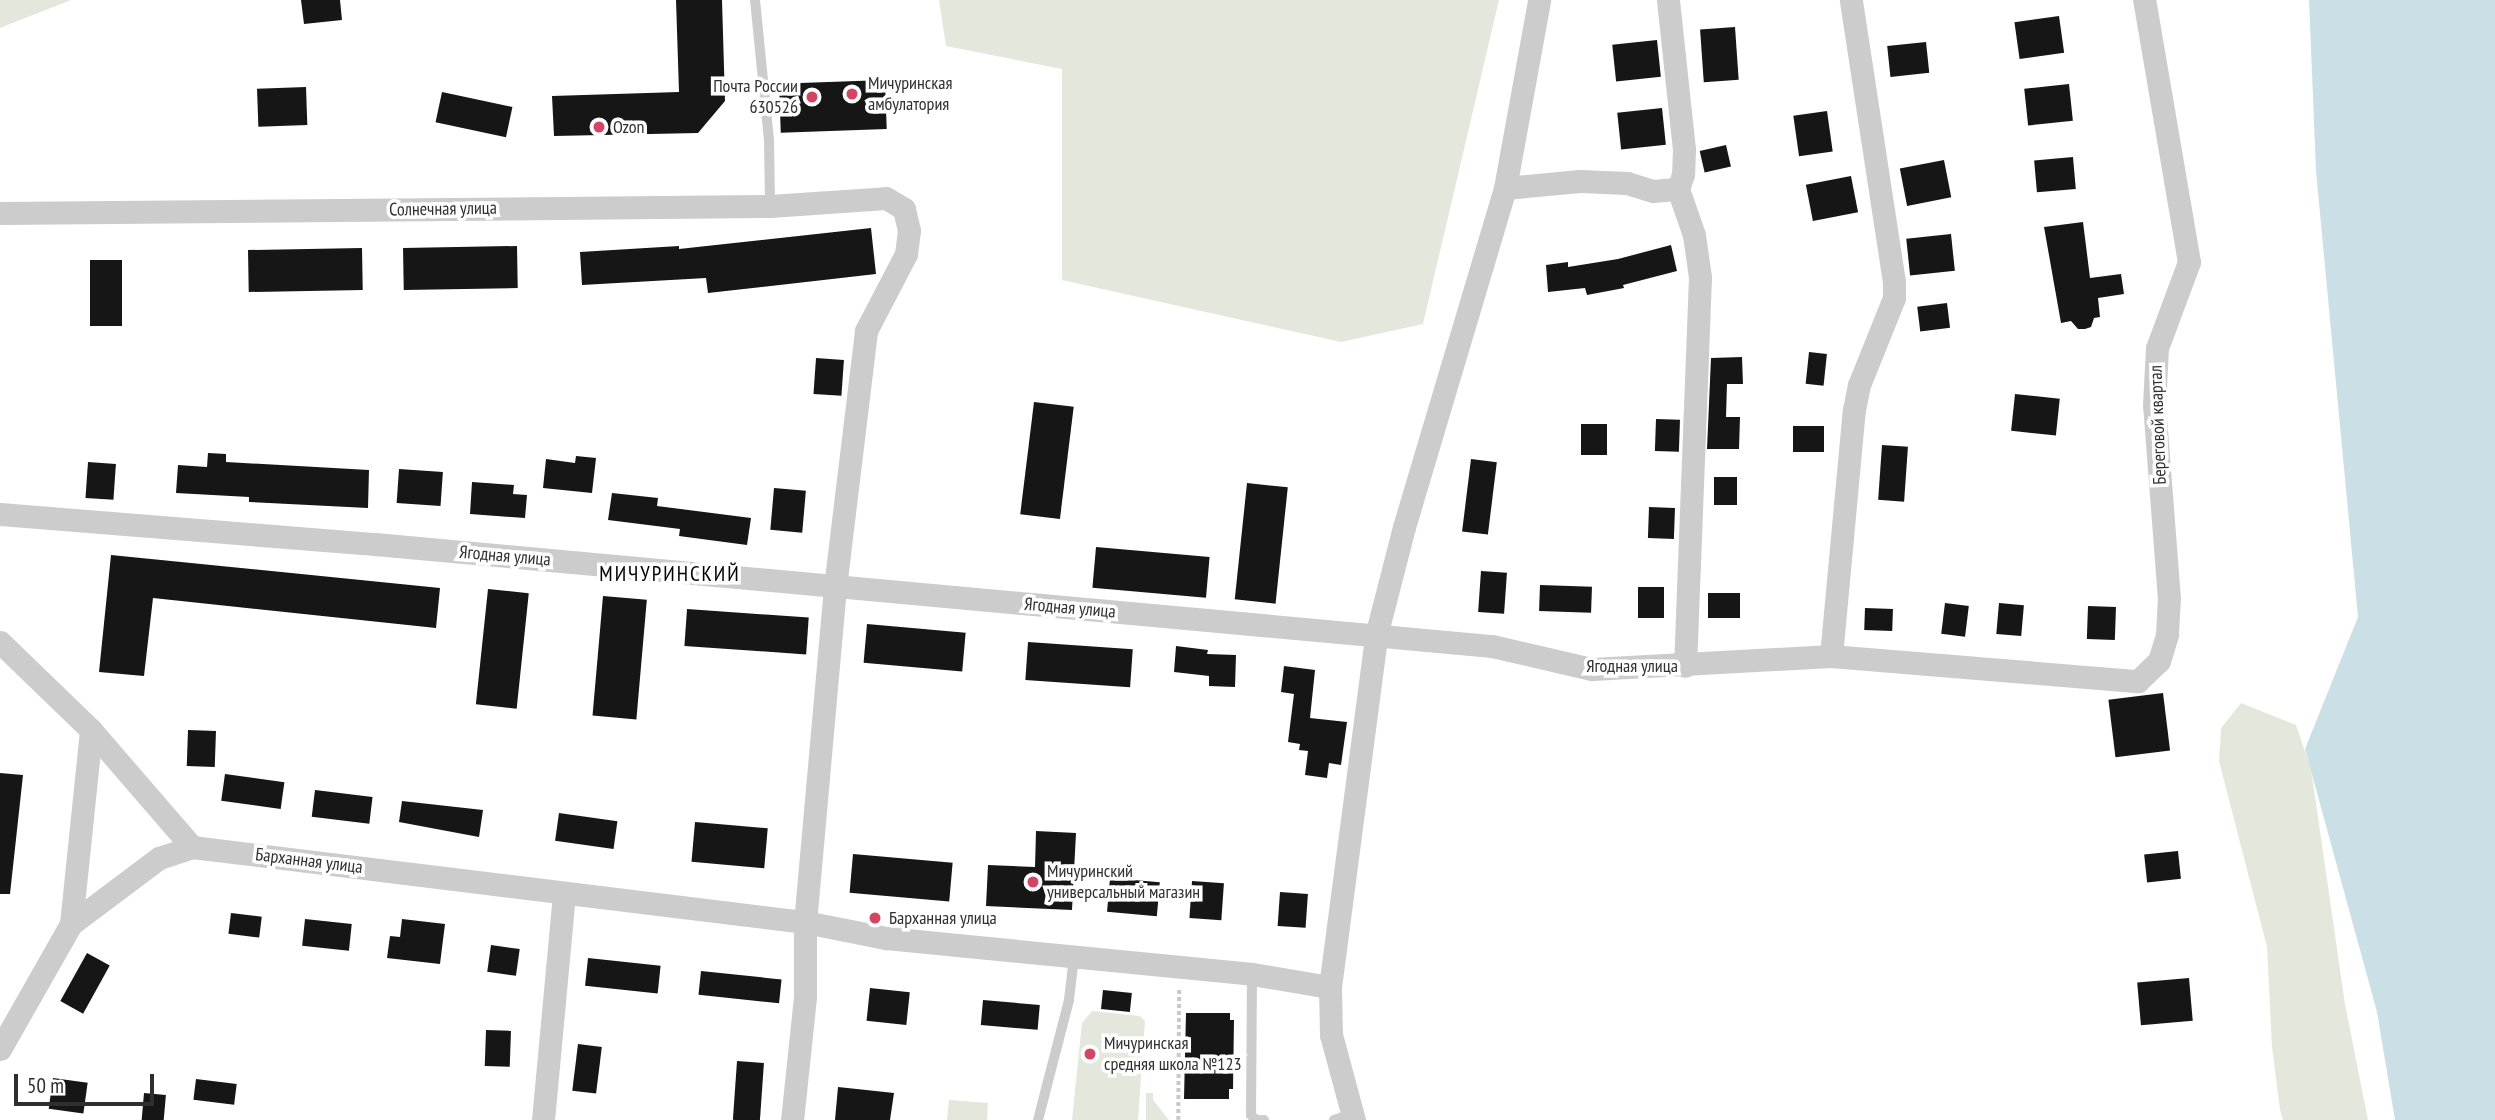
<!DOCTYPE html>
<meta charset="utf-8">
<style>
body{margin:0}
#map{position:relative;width:2495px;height:1120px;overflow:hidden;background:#fff;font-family:"PT Sans Narrow",sans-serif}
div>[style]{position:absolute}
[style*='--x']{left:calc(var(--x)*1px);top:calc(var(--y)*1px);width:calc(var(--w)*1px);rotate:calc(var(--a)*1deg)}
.green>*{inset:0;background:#e4e8dc}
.water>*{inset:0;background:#cae0e6}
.building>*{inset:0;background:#161616;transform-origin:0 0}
.path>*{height:3.5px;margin-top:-1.75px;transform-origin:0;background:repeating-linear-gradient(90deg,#c9c9c9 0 3.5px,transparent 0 7px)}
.lane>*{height:10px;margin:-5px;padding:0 5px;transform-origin:5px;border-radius:5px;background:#ccc}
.street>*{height:23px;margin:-11.5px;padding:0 11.5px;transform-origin:11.5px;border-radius:11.5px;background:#ccc}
.dots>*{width:19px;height:19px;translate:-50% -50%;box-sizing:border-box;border:4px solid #fff;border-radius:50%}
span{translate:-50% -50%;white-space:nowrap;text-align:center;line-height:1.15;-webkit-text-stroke:7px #fff;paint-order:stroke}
.poi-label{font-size:18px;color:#2f2f2f}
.left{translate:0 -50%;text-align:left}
.right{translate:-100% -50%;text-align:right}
.street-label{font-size:18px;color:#2f2f2f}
.quarter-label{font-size:21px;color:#000;letter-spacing:2px}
.scale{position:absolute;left:14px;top:1074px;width:140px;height:32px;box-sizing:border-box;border:4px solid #2f2f2f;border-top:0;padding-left:9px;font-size:21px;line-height:24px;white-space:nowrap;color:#2f2f2f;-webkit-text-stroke:5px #fff;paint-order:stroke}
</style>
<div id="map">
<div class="green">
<i style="clip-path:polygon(0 0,71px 0,0 28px)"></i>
<i style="clip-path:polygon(939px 0,1499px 0,1423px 324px,1341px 342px,1062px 280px,1062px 69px,946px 46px)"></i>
<i style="clip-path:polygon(2241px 703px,2296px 725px,2311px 769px,2345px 1004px,2368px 1120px,2283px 1120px,2280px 1110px,2272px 1047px,2267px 947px,2219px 761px,2221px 728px)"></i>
<i style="clip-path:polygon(1092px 1011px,1140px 1016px,1145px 1021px,1138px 1120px,1072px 1120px,1082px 1023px)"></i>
<i style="clip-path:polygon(1146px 1093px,1153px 1093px,1153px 1100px,1169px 1120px,1146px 1120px)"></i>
<i style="clip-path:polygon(949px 1100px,988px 1103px,987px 1120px,947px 1120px)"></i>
</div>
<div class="water">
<i style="clip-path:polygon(2309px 0,2495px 0,2495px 1120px,2395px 1120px,2377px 1012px,2305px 749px,2358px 617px,2316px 171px)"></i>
</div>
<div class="building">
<i style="clip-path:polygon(301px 0,340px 0,342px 20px,304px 24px)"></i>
<i style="clip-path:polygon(676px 0,722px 0,725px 101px,698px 133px,554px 136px,552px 96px,679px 92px)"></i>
<i style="left:2059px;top:16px;width:37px;height:45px;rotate:82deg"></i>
<i style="left:1735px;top:27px;width:53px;height:35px;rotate:86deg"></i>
<i style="left:1657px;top:40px;width:37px;height:45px;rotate:84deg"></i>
<i style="left:1926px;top:42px;width:31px;height:39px;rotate:84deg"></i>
<i style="left:885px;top:80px;width:49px;height:106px;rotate:88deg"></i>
<i style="left:2069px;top:84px;width:37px;height:45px;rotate:84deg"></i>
<i style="left:306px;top:87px;width:38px;height:49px;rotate:88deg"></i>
<i style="left:442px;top:92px;width:72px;height:31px;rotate:12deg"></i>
<i style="left:1662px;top:108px;width:37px;height:45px;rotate:84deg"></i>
<i style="left:1827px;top:111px;width:41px;height:34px;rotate:82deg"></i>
<i style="left:1726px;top:145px;width:22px;height:27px;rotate:77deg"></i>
<i style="left:2073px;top:157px;width:32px;height:39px;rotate:85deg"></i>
<i style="left:1944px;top:160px;width:38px;height:45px;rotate:79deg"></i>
<i style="left:1851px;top:176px;width:37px;height:46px;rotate:79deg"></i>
<i style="clip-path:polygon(2083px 222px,2090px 278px,2121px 274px,2124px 294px,2098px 298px,2100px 317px,2094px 318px,2091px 327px,2085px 329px,2078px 329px,2071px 321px,2061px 323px,2044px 227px)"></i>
<i style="clip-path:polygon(871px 228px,876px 274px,708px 293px,706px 278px,582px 285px,580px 252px,679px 246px,679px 249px)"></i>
<i style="left:1951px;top:234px;width:37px;height:45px;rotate:84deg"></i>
<i style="clip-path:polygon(1671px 245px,1677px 271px,1623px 285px,1624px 288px,1587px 295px,1585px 288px,1548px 292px,1546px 265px,1568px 262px,1568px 267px,1618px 259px)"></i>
<i style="left:517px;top:246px;width:42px;height:114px;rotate:89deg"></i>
<i style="left:362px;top:248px;width:42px;height:114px;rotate:89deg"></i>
<i style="left:90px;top:260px;width:32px;height:66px"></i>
<i style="left:1947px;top:303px;width:25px;height:30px;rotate:83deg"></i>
<i style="left:1809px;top:352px;width:18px;height:32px;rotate:6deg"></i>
<i style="clip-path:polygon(1742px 357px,1743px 384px,1727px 384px,1726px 417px,1740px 417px,1739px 449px,1707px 449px,1711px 358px)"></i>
<i style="left:816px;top:358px;width:28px;height:36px;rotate:4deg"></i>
<i style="left:2015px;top:394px;width:45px;height:37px;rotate:6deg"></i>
<i style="left:1034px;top:402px;width:40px;height:113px;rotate:7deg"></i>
<i style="left:1656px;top:419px;width:24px;height:32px;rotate:2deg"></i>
<i style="left:1581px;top:424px;width:26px;height:31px"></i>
<i style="left:1793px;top:426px;width:31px;height:26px"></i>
<i style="left:1882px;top:445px;width:26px;height:55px;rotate:4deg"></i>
<i style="clip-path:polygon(208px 453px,226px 454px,226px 462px,369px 470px,368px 508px,249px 502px,249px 497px,176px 493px,178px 465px,207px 467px)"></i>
<i style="clip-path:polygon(576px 456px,596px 458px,592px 493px,543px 488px,546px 459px,575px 463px)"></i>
<i style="left:1471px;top:459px;width:26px;height:73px;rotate:7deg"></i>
<i style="left:88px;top:462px;width:28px;height:36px;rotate:4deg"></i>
<i style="left:399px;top:469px;width:44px;height:34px;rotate:4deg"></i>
<i style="left:1714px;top:477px;width:23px;height:28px"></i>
<i style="clip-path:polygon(472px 482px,514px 485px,513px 494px,527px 495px,525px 518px,470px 514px)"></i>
<i style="left:1247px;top:483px;width:41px;height:117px;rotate:6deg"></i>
<i style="left:774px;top:488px;width:32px;height:42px;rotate:5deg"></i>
<i style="clip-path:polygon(612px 493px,658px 498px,657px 506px,751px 518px,747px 545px,679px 536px,680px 529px,608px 520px)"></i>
<i style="left:1649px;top:507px;width:26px;height:31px;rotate:2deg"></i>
<i style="left:1096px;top:547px;width:114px;height:41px;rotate:5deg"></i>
<i style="clip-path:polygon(111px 555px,440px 588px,436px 628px,153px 598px,144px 676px,99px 672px)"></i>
<i style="left:1481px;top:571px;width:26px;height:41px;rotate:4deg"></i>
<i style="left:1540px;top:585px;width:52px;height:26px;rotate:2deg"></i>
<i style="left:1638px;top:587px;width:26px;height:31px"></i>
<i style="left:488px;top:589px;width:41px;height:116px;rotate:6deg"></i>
<i style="left:1708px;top:593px;width:32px;height:25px"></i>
<i style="left:603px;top:596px;width:44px;height:120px;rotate:5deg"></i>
<i style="left:1945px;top:603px;width:24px;height:31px;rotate:7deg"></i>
<i style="left:1999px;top:603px;width:25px;height:31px;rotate:5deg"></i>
<i style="left:2088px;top:606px;width:28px;height:33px;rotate:2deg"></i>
<i style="left:1865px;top:608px;width:28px;height:22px;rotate:2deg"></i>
<i style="left:687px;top:609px;width:122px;height:37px;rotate:4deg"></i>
<i style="left:867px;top:624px;width:99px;height:39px;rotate:5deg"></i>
<i style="left:1028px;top:642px;width:105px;height:38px;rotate:4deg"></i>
<i style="clip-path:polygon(1176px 646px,1208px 650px,1207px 654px,1236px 655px,1235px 687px,1209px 686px,1209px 676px,1174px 672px)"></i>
<i style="clip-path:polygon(1284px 666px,1315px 670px,1310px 718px,1347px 722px,1341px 765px,1329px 763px,1327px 778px,1305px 775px,1308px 751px,1299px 750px,1300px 744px,1288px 742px,1294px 694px,1281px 692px)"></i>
<i style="left:2163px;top:693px;width:58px;height:55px;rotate:83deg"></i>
<i style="left:188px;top:730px;width:28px;height:36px;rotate:2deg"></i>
<i style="clip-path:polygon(0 773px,23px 775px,10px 894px,0 894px)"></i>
<i style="left:225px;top:774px;width:60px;height:27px;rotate:8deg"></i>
<i style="left:315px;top:790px;width:58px;height:27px;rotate:7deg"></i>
<i style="clip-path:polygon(402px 801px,483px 810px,479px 837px,399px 822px)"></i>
<i style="left:559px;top:813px;width:59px;height:28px;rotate:8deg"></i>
<i style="left:695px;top:822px;width:73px;height:40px;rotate:5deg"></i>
<i style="clip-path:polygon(1036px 831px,1076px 833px,1072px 910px,986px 906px,988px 865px,1035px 867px)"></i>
<i style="left:2178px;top:851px;width:28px;height:34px;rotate:84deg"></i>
<i style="left:853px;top:854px;width:100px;height:39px;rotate:5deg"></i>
<i style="left:1110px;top:878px;width:50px;height:34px;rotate:5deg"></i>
<i style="left:1192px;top:881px;width:32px;height:37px;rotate:4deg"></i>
<i style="left:1280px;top:892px;width:28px;height:34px;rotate:4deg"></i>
<i style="left:231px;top:913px;width:31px;height:21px;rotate:7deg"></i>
<i style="left:305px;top:919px;width:47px;height:27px;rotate:6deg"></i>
<i style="clip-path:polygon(402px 919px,445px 924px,440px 964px,387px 958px,390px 936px,400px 937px)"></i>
<i style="left:491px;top:945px;width:29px;height:27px;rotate:8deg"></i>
<i style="left:87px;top:953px;width:26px;height:55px;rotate:29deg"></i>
<i style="left:588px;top:958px;width:73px;height:28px;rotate:6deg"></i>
<i style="left:701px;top:971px;width:81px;height:24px;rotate:6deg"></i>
<i style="left:2189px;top:978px;width:43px;height:52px;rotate:85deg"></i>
<i style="left:870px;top:988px;width:40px;height:33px;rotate:6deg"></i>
<i style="left:1103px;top:990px;width:29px;height:19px;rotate:6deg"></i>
<i style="left:983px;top:1000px;width:57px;height:25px;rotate:5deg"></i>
<i style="clip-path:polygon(1186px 1013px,1230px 1013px,1230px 1020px,1234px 1020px,1233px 1089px,1229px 1089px,1229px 1099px,1184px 1099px)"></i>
<i style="left:486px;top:1030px;width:25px;height:36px;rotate:2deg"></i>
<i style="left:578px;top:1044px;width:24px;height:47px;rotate:7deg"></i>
<i style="left:737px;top:1061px;width:27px;height:59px;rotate:4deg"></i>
<i style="left:53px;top:1078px;width:35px;height:31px;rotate:8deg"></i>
<i style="left:196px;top:1079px;width:41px;height:21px;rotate:7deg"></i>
<i style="clip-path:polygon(838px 1087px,894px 1093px,890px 1120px,835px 1120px)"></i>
<i style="left:144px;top:1093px;width:22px;height:27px;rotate:5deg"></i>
</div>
<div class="path">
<i style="--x:1178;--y:1120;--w:131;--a:-89.6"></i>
</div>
<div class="lane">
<i style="--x:755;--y:0;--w:141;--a:84.3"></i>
<i style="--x:769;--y:140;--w:66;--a:89.1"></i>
<i style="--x:1252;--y:974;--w:141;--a:90.4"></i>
<i style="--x:1251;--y:1115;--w:7;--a:45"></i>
<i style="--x:1256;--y:1120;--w:8;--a:0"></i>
<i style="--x:1038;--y:1120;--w:124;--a:-75.5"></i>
<i style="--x:1069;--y:1000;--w:44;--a:-83.5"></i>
<i style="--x:1334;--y:1120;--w:18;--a:-19"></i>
</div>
<div class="street">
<i style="--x:1668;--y:0;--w:150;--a:83.9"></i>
<i style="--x:1684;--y:149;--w:25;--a:92"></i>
<i style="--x:1683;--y:174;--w:16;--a:108"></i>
<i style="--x:1505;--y:188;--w:75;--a:-5.3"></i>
<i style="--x:1580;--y:181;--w:47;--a:2.4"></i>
<i style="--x:1627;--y:183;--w:27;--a:17"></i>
<i style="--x:1653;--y:191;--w:25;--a:-5"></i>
<i style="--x:1678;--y:189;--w:49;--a:70.8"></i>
<i style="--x:1694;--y:235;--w:42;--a:81.9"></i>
<i style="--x:1700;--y:277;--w:389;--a:92.2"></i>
<i style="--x:0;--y:213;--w:770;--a:-0.52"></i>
<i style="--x:770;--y:206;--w:116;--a:-3.9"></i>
<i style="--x:886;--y:198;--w:21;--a:31"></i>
<i style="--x:904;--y:209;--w:22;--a:77"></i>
<i style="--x:909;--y:230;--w:24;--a:97"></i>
<i style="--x:906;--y:254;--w:87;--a:117.5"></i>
<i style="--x:866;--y:331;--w:258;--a:96.9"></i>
<i style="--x:835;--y:587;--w:336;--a:95.1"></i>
<i style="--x:805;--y:922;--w:75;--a:90"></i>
<i style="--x:805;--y:997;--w:124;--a:96"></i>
<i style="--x:0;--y:514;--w:376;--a:4.6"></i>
<i style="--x:375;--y:544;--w:1122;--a:5.22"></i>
<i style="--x:1492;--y:646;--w:103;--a:13"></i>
<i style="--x:1592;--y:669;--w:239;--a:-3.1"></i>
<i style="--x:1831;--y:656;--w:308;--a:4.7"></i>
<i style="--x:2138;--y:681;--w:29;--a:-44"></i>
<i style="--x:2159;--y:661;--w:28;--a:-73"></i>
<i style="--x:2167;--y:634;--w:35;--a:-87"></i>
<i style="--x:2169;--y:599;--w:195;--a:-94.4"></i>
<i style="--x:2154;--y:405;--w:57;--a:-87"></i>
<i style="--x:2157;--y:348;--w:92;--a:-69.6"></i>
<i style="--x:2189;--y:262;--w:266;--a:-99.7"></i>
<i style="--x:0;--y:642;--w:127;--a:44"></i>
<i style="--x:91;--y:730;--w:155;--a:49.2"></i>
<i style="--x:192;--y:847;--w:618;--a:6.98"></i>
<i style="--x:805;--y:922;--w:83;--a:11.2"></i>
<i style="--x:886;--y:938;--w:368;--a:5.6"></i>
<i style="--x:1252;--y:974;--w:79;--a:9.5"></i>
<i style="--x:1831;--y:656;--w:247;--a:-84.7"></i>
<i style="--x:1854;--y:410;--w:25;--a:-79"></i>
<i style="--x:1859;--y:385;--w:94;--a:-68.1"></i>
<i style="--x:1894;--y:298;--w:16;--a:-90"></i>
<i style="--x:1894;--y:282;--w:285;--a:-98.7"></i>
<i style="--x:71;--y:924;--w:195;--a:-84.1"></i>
<i style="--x:0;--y:1049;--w:144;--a:-60.4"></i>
<i style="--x:71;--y:924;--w:110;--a:-36.9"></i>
<i style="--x:159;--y:858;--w:35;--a:-18"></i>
<i style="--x:543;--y:1120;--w:228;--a:-84.7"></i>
<i style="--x:1354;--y:1120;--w:88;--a:-105.1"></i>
<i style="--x:1331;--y:1035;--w:48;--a:-91.2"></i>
<i style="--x:1330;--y:987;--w:354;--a:-82.5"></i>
<i style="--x:1376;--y:636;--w:113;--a:-75.6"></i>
<i style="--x:1404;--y:527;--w:354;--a:-73.4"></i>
<i style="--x:1505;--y:188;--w:191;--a:-79.7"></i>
</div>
<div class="dots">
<i style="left:852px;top:94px;background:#d24663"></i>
<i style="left:812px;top:97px;background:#d24663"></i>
<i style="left:599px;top:127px;background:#d24663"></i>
<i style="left:1033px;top:882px;background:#d24663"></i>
<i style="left:875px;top:918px;background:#d24663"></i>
<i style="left:1090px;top:1054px;background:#d24663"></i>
</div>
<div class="poi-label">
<span class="left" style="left:868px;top:94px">Мичуринская<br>амбулатория</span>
<span class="right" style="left:798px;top:97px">Почта России<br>630526</span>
<span class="left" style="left:613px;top:127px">Ozon</span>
<span class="left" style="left:1047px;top:882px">Мичуринский<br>универсальный магазин</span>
<span class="left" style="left:889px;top:918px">Барханная улица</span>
<span class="left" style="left:1104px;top:1054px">Мичуринская<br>средняя школа №123</span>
</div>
<div class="street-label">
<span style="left:443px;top:209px;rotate:-1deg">Солнечная улица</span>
<span style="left:2158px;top:425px;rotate:-92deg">Береговой квартал</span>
<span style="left:505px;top:556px;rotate:5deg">Ягодная улица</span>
<span style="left:1070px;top:608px;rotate:5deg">Ягодная улица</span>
<span style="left:1632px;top:666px">Ягодная улица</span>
<span style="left:309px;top:861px;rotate:7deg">Барханная улица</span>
</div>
<div class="quarter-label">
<span style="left:670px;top:574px">МИЧУРИНСКИЙ</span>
</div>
<div class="scale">50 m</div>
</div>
